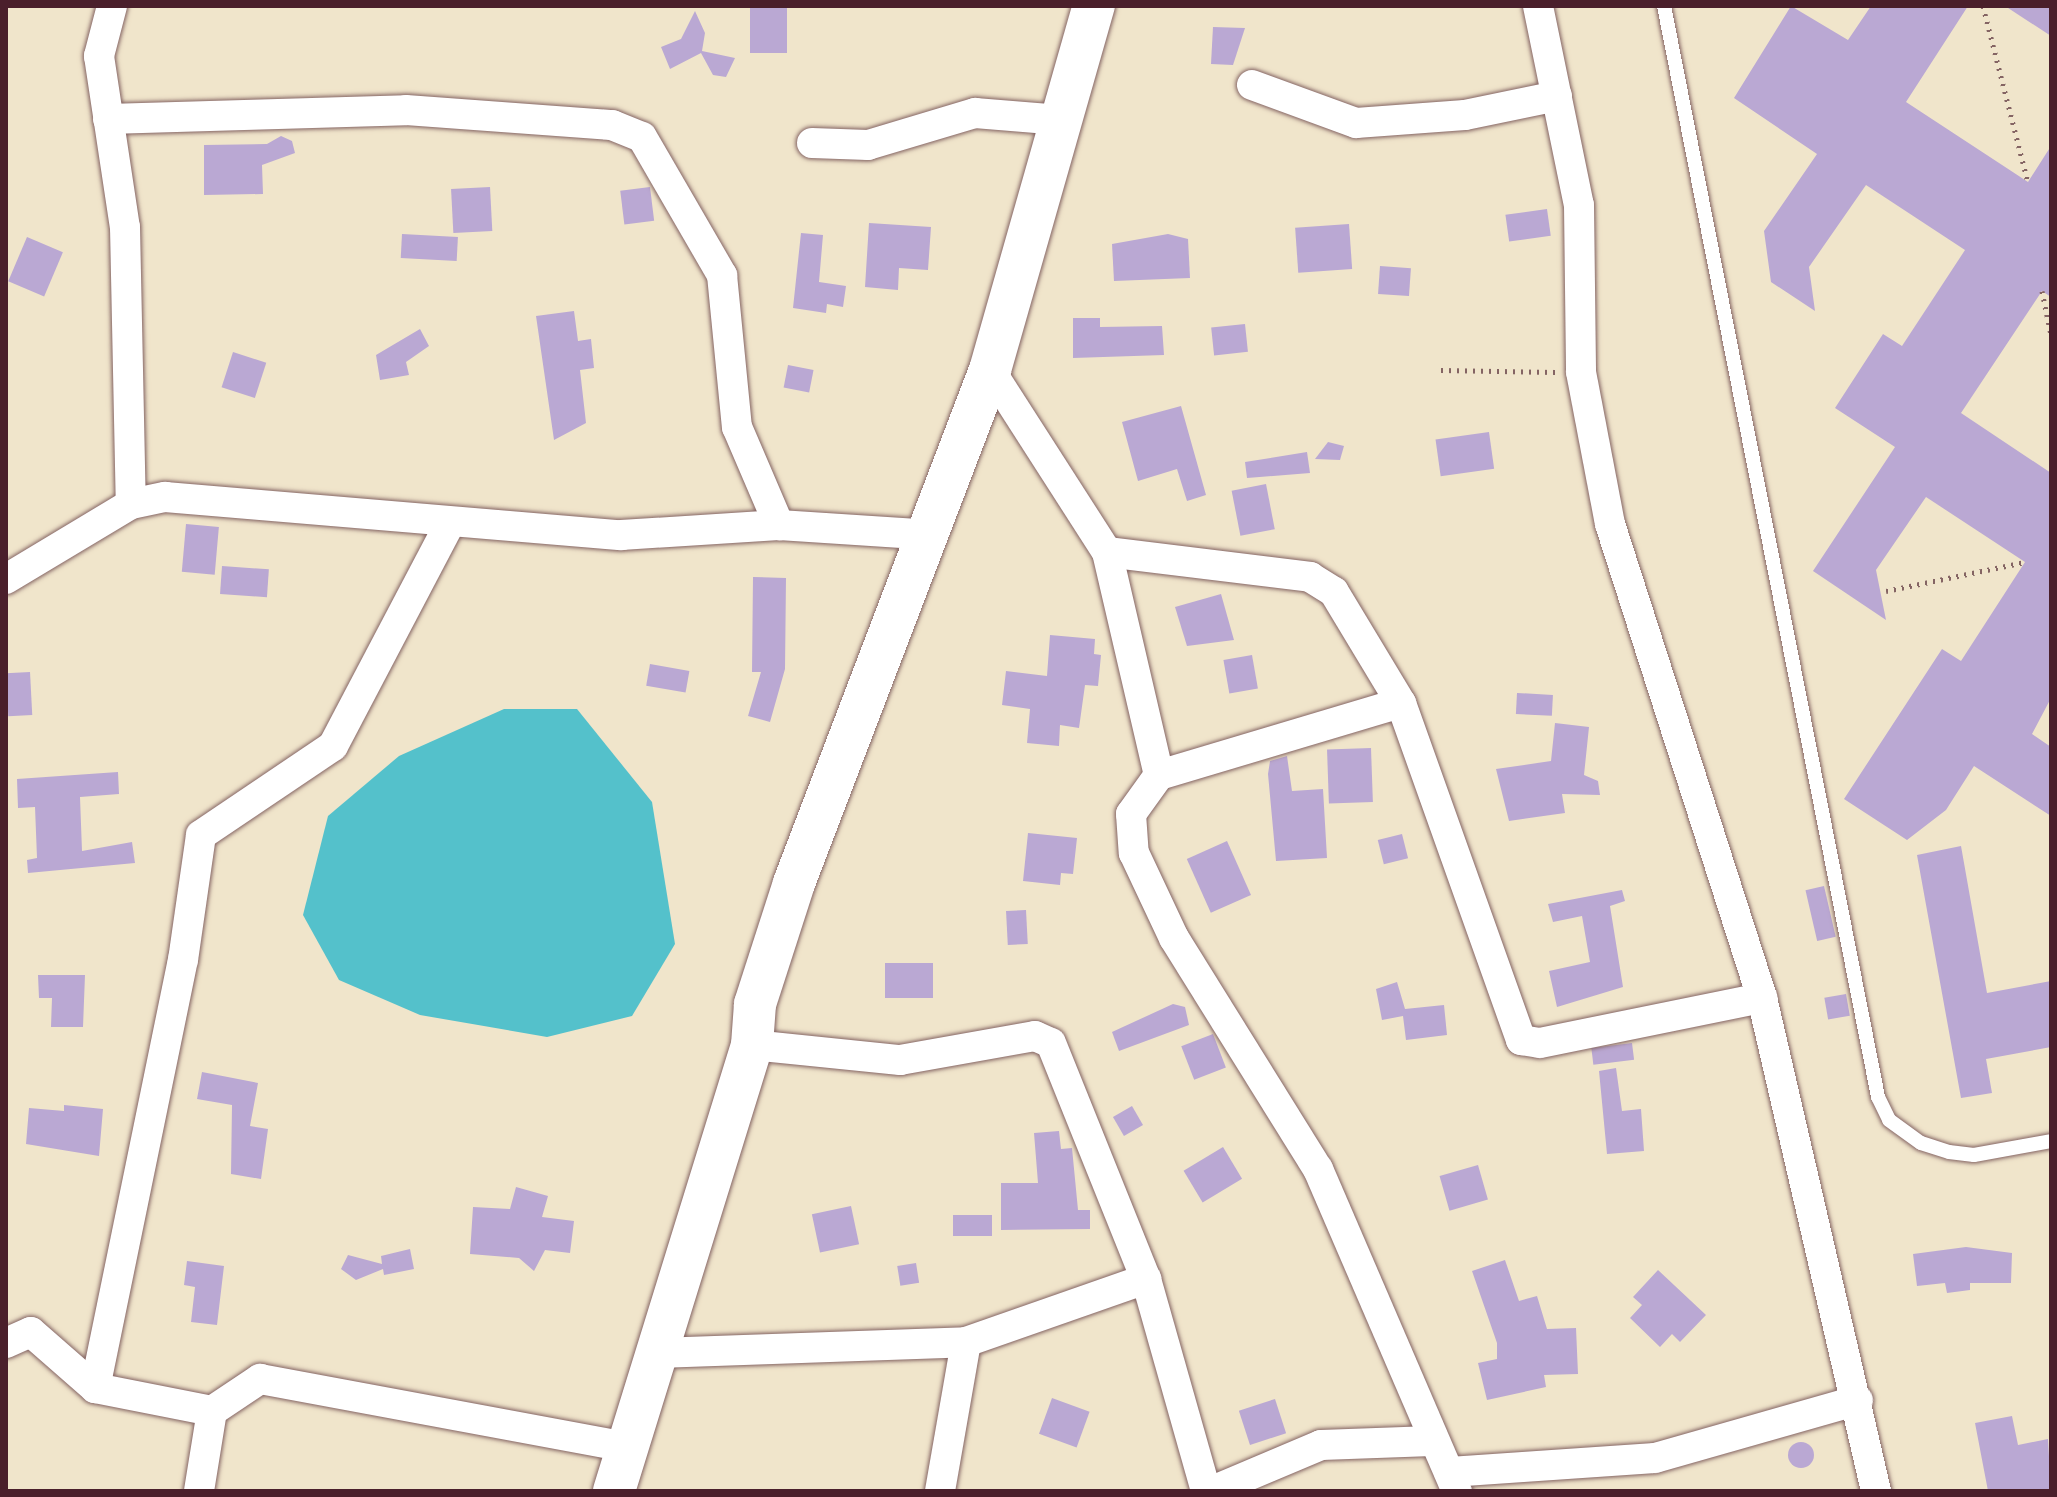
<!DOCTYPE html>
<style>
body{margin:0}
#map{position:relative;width:2057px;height:1497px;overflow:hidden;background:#f0e5cb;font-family:Pangolin,sans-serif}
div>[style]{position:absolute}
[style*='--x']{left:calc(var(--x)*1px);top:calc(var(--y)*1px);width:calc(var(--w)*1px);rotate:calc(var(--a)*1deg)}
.water>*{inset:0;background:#54c1cb}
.building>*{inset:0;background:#baa8d3;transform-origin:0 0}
.round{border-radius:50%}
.path>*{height:5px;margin-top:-2.5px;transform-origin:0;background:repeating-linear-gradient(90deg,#846463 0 2px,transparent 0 8px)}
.roads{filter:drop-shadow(0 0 2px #846463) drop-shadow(0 0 2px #846463)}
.lane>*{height:14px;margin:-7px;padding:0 7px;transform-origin:7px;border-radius:7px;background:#fff}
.street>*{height:30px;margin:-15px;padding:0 15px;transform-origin:15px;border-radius:15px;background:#fff}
.secondary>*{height:42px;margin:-21px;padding:0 21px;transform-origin:21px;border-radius:21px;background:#fff}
span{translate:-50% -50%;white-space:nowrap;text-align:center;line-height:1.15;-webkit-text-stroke:8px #f7f3e8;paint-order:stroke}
.frame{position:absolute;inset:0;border:8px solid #4a1f2b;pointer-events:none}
</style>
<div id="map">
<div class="water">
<i style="clip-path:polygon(504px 709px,577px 709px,652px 802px,675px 944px,632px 1016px,547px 1037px,420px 1015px,339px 980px,303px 915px,328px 816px,399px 756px)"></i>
</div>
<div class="building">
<i style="left:750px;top:6px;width:37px;height:47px"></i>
<i style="clip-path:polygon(1791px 6px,1848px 40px,1871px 6px,1968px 6px,1906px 102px,2028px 182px,2051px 146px,2051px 297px,2042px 291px,1961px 413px,2051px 473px,2051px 698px,2032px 734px,2051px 747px,2051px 816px,1974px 766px,1946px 810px,1907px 840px,1844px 799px,1942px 649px,1961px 661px,2025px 562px,1926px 497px,1876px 570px,1886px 620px,1813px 571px,1895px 447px,1835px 408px,1883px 334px,1902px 346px,1965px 250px,1866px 185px,1809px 267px,1815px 311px,1771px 282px,1764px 231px,1817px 154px,1734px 98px)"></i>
<i style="clip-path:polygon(2005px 6px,2051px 6px,2051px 36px)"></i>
<i style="clip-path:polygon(695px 11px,705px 33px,702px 51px,735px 58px,726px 77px,713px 75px,701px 53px,670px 69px,661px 47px,681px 39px)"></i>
<i style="clip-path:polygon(1213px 27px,1245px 28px,1233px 65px,1211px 64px)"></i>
<i style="clip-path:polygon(281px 136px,292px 141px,295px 153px,262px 165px,263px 194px,204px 195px,204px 145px,267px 144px)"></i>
<i style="left:490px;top:187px;width:44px;height:39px;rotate:87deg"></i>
<i style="left:650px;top:187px;width:34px;height:30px;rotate:83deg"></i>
<i style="left:1547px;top:209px;width:27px;height:42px;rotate:82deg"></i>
<i style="clip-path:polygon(869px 223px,931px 227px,928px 270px,899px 268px,898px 290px,865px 287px)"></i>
<i style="left:1349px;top:224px;width:45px;height:54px;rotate:86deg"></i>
<i style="clip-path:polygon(801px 233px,823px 235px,819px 282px,846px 286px,843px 307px,827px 304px,826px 313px,793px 308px)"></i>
<i style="left:402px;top:234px;width:56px;height:24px;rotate:3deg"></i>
<i style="clip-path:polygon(1168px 234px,1188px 239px,1190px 278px,1114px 281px,1112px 244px)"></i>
<i style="left:27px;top:237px;width:39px;height:48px;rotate:23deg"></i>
<i style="left:1380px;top:266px;width:31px;height:28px;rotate:4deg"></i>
<i style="clip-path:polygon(574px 311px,578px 341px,591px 339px,594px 368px,580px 370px,586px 423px,554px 440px,536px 316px)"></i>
<i style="clip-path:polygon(1073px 318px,1100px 318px,1100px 327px,1162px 326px,1164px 355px,1073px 358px)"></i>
<i style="left:1245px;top:324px;width:28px;height:34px;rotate:84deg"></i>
<i style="clip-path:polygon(420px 329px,429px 346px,406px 362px,409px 375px,380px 380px,376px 355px)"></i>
<i style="left:233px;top:352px;width:35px;height:37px;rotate:18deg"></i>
<i style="left:788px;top:365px;width:26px;height:23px;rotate:11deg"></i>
<i style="clip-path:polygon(1181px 406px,1206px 495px,1187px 501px,1177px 469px,1138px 481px,1122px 422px)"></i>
<i style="left:1489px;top:432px;width:37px;height:54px;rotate:82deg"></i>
<i style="clip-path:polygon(1328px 442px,1344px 446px,1340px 460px,1315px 459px)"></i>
<i style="clip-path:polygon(1307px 452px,1310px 473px,1247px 478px,1245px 462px)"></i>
<i style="left:1266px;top:484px;width:46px;height:35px;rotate:79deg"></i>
<i style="left:186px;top:524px;width:33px;height:48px;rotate:5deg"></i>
<i style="left:222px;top:566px;width:47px;height:28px;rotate:4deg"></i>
<i style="clip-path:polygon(753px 577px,786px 578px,785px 669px,770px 722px,748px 716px,761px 672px,752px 672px)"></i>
<i style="clip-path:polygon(1221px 594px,1234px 640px,1187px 646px,1175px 607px)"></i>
<i style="clip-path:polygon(1050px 635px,1095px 639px,1094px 654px,1101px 655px,1098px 686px,1085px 685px,1079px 728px,1060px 725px,1059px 746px,1027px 743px,1030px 709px,1002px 705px,1006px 671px,1047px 676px)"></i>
<i style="left:1252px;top:655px;width:34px;height:29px;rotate:80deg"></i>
<i style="left:650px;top:664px;width:40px;height:22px;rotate:10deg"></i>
<i style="left:30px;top:672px;width:43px;height:24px;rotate:87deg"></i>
<i style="left:1517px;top:693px;width:36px;height:21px;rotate:3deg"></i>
<i style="clip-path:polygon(1555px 723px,1589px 727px,1584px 775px,1598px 781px,1600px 795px,1562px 794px,1565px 813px,1509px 821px,1496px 769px,1551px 761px)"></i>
<i style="left:1371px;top:748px;width:54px;height:44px;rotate:88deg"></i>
<i style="clip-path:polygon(1287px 756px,1292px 791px,1323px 789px,1327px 858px,1276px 861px,1268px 774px,1270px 761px)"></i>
<i style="clip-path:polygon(118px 772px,119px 794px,80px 797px,82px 851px,132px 842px,135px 863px,28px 873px,27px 860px,37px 858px,35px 807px,18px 808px,17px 779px)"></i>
<i style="clip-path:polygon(1028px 833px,1077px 838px,1073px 874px,1061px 873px,1060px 885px,1023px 881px)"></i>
<i style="left:1402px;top:834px;width:25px;height:25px;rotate:76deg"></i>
<i style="left:1227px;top:841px;width:59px;height:44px;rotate:66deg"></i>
<i style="clip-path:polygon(1961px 846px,1987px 993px,2051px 981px,2051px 1047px,1986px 1059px,1992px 1093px,1961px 1098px,1917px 855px)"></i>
<i style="left:1824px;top:886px;width:52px;height:19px;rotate:77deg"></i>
<i style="clip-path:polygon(1622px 890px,1625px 901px,1610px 906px,1623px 987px,1557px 1007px,1549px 971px,1590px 962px,1582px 916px,1553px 922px,1548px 904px)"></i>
<i style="left:1026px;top:910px;width:34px;height:20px;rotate:87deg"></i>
<i style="left:933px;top:963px;width:35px;height:48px;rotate:90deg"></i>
<i style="clip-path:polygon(38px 975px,85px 975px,83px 1027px,51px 1027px,52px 998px,39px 998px)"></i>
<i style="clip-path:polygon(1397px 982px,1405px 1009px,1444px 1005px,1447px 1035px,1406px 1040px,1403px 1016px,1382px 1020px,1376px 989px)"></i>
<i style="left:1846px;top:994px;width:22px;height:22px;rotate:80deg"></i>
<i style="clip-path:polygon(1173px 1004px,1185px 1007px,1189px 1025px,1119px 1051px,1112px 1032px)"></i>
<i style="left:1213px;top:1034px;width:36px;height:34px;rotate:69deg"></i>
<i style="left:1632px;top:1043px;width:17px;height:41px;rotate:83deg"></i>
<i style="clip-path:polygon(1616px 1068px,1622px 1111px,1641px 1109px,1644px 1151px,1607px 1154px,1599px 1071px)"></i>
<i style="clip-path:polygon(202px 1072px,258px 1083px,250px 1126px,268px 1129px,261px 1179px,231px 1174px,232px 1105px,197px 1099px)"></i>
<i style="clip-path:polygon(64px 1105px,103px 1109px,99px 1156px,26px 1144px,29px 1108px,64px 1111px)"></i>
<i style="left:1132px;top:1106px;width:22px;height:22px;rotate:60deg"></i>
<i style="clip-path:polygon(1059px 1131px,1061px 1149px,1072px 1148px,1078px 1210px,1090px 1210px,1090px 1229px,1001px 1230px,1001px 1183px,1038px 1183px,1034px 1133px)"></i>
<i style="left:1223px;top:1147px;width:37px;height:46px;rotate:59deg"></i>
<i style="left:1478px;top:1165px;width:36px;height:40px;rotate:74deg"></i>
<i style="clip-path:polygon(516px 1187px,548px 1196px,542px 1217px,574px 1221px,570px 1253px,545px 1250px,534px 1271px,519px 1258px,470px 1254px,473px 1207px,510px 1209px)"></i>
<i style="left:851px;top:1206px;width:39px;height:40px;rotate:78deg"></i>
<i style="left:953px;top:1215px;width:39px;height:21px"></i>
<i style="clip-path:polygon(1966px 1247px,2012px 1253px,2011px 1283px,1970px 1283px,1970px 1290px,1947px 1293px,1945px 1283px,1917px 1286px,1913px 1254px)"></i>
<i style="clip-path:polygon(410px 1249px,414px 1269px,384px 1275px,383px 1269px,356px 1280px,341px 1269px,348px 1255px,382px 1264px,381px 1256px)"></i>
<i style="clip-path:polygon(1505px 1260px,1519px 1301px,1537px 1296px,1547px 1329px,1576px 1328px,1578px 1374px,1544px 1375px,1546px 1387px,1487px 1400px,1478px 1363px,1497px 1359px,1497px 1343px,1472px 1271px)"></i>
<i style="clip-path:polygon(187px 1261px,224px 1266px,217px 1325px,191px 1322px,195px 1287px,184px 1285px)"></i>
<i style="left:916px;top:1263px;width:20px;height:19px;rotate:81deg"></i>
<i style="clip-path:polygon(1658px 1270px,1706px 1315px,1680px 1342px,1672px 1334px,1660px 1347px,1630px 1318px,1642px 1305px,1633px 1297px)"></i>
<i style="left:1052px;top:1398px;width:40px;height:38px;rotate:20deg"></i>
<i style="left:1275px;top:1399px;width:36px;height:38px;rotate:72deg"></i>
<i style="clip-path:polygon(2012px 1416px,2018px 1445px,2048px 1439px,2051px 1491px,1988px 1491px,1975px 1423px)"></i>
<i class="round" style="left:1788px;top:1442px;width:26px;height:26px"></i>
</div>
<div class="path">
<i style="--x:1983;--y:6;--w:182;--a:75.7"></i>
<i style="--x:2042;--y:291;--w:45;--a:78.4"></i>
<i style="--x:1441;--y:370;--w:115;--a:1"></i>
<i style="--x:1886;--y:591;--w:142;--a:-11.8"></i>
</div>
<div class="roads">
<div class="lane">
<i style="--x:1664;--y:6;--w:1112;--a:78.9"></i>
<i style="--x:1878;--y:1097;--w:25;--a:64"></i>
<i style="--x:1889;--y:1120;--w:39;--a:36"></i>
<i style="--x:1921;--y:1143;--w:29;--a:18"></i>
<i style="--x:1949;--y:1152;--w:25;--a:7"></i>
<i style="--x:1974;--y:1155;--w:78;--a:-10.3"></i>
</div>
<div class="street">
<i style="--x:112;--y:6;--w:52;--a:104.6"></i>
<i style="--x:99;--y:56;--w:173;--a:81.4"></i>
<i style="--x:125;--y:227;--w:277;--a:88.8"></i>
<i style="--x:1538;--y:6;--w:203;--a:78.4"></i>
<i style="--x:1579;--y:205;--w:167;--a:89.3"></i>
<i style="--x:1581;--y:372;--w:155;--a:79.2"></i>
<i style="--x:1610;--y:524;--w:498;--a:72.2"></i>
<i style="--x:1762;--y:998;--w:506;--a:76.98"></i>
<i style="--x:1252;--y:85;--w:111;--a:20.1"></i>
<i style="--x:1356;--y:123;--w:109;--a:-4.2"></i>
<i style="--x:1465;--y:115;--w:94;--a:-11.7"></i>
<i style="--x:108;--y:119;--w:298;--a:-1.7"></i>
<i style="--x:406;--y:110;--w:207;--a:4.2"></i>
<i style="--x:612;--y:125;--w:32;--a:22"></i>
<i style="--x:642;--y:137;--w:160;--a:59.9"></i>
<i style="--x:722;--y:275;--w:153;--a:84.4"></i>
<i style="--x:737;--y:427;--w:107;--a:66.8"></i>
<i style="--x:812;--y:143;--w:56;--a:2"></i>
<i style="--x:868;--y:145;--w:112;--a:-16.7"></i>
<i style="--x:975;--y:113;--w:86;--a:4.7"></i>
<i style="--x:990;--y:370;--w:216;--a:57.3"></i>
<i style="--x:1107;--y:552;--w:229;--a:76.9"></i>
<i style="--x:1159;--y:775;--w:48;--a:125.7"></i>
<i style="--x:1131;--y:814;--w:39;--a:86"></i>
<i style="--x:1134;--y:853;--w:94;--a:64.8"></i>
<i style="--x:1174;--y:938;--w:272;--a:58.1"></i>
<i style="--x:1318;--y:1169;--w:351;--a:66.7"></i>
<i style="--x:1107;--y:552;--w:205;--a:7"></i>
<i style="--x:1310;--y:577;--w:28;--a:32"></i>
<i style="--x:1334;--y:592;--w:130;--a:58.9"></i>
<i style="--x:1401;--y:703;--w:358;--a:70.4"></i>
<i style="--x:1521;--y:1040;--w:19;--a:9"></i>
<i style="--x:1540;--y:1043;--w:227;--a:-11.5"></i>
<i style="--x:6;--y:579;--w:146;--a:-31"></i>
<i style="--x:131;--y:504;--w:35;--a:-12"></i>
<i style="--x:165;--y:497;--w:458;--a:4.8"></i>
<i style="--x:621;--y:535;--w:158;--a:-3.6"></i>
<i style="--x:779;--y:525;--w:154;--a:3.7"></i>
<i style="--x:1159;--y:775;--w:252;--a:-16.6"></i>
<i style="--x:752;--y:1045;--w:149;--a:5.8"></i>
<i style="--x:900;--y:1060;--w:137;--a:-10.1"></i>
<i style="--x:1035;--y:1036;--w:17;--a:24"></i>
<i style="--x:1051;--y:1043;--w:254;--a:68.1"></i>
<i style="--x:1146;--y:1279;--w:220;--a:74.2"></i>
<i style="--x:6;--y:1343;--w:27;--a:-24"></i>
<i style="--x:31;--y:1332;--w:85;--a:41.2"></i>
<i style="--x:658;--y:1353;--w:308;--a:-2"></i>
<i style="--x:966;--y:1342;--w:191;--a:-19.3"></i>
<i style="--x:212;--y:1411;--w:119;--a:-168.9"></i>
<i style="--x:95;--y:1388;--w:437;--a:-78.4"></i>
<i style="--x:183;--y:960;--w:126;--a:-81.8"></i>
<i style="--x:201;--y:835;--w:159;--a:-34"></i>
<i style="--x:333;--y:746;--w:250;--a:-62.3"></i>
<i style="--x:1450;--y:1472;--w:205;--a:-3.9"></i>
<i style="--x:1655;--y:1458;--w:211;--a:-15.9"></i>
<i style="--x:199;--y:1491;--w:81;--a:-80.8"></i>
<i style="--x:212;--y:1411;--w:58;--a:-33.7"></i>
<i style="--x:260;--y:1379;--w:374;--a:10.5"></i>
<i style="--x:940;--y:1491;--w:151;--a:-80.1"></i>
<i style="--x:1212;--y:1491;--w:118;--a:-22.9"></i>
<i style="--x:1321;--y:1445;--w:111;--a:-2.1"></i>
</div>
<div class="secondary">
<i style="--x:614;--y:1491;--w:467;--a:-72.8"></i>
<i style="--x:752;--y:1045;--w:41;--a:-85.8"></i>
<i style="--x:755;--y:1004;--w:127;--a:-72.1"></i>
<i style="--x:794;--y:883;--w:549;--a:-69.09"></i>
<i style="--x:990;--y:370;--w:379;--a:-74.1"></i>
</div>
</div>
<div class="frame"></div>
</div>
